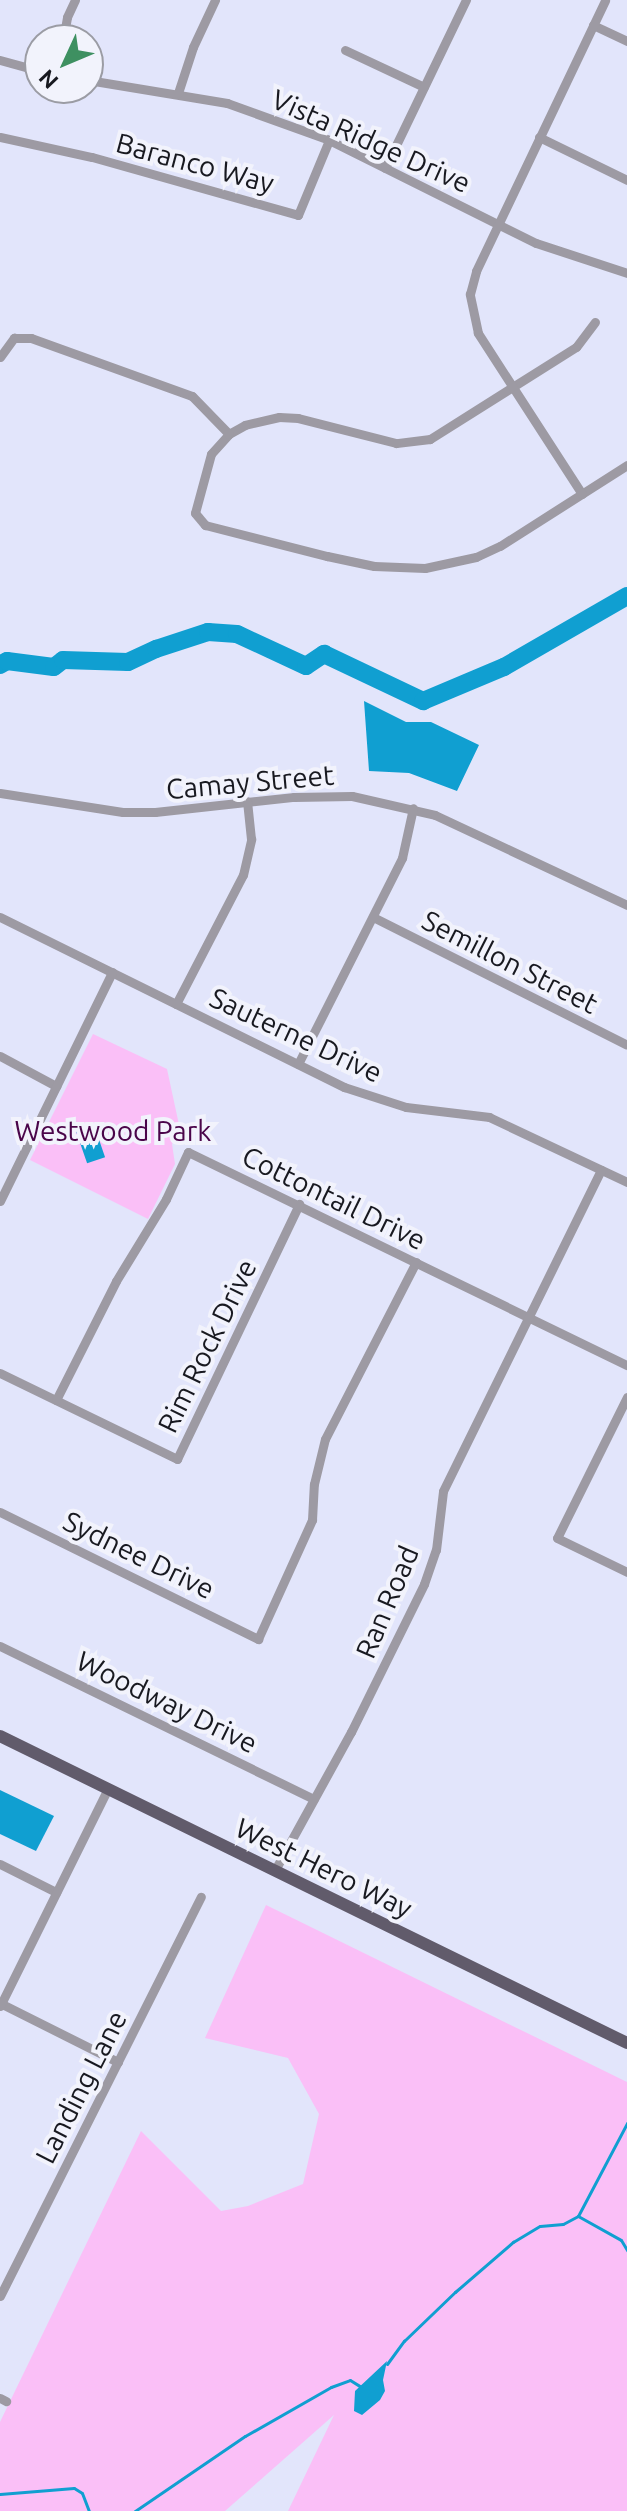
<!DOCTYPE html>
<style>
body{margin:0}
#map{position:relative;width:627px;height:2511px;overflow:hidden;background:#e2e5fb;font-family:Ubuntu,sans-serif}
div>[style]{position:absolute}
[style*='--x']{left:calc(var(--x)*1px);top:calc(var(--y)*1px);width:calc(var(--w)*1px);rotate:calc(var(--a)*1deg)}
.green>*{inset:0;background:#fabff7}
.water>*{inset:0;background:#109fd1;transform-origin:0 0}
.stream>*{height:3px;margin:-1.5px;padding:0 1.5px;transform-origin:1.5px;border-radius:1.5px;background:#109fd1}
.river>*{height:18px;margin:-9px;padding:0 9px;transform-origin:9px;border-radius:9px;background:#109fd1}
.minor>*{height:9px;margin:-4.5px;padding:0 4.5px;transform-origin:4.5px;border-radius:4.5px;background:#9d9aa3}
.major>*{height:12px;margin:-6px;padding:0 6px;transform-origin:6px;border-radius:6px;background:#615b6b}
span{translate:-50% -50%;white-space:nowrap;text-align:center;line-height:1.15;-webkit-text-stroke:8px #f2f3fc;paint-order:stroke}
.street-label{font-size:28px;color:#181920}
.park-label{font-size:28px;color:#4a054a}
.north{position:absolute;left:24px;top:24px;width:80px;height:80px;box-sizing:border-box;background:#f2f3fc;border:2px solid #9b9ca4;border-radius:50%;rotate:226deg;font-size:22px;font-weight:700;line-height:32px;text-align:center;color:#181920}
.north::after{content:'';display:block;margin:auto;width:28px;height:36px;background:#3e9061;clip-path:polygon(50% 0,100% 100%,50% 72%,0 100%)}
</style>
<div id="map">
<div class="green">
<i style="clip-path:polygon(93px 1034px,167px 1069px,181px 1134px,172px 1144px,175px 1164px,148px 1219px,30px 1160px)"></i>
<i style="clip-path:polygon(266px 1905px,627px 2082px,627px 2511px,288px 2511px,334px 2415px,225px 2511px,0 2511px,0 2422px,141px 2131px,221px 2211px,248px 2206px,303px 2184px,319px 2114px,288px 2058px,205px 2038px)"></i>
</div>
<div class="water">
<i style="clip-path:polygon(364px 701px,406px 722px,431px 722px,479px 745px,457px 791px,409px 773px,369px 771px)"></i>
<i style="left:94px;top:1125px;width:34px;height:19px;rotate:71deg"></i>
<i style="clip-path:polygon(0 1790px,54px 1816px,36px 1851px,0 1834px)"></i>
<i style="clip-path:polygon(387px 2361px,383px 2380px,385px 2391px,380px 2400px,362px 2415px,354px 2411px,355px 2391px)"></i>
</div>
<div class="stream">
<i style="--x:578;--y:2216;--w:105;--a:-62.2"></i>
<i style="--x:387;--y:2364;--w:29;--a:-54"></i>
<i style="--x:404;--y:2341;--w:71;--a:-43.9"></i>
<i style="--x:455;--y:2292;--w:77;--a:-40.8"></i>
<i style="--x:513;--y:2242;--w:31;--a:-31"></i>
<i style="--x:540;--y:2226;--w:23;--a:-5"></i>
<i style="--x:563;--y:2224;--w:17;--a:-28"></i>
<i style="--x:578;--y:2216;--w:49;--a:29.2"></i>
<i style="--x:621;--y:2240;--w:12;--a:59"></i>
<i style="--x:0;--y:2494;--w:74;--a:-4.6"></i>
<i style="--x:74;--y:2488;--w:9;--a:32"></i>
<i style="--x:82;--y:2493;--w:19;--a:69"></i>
<i style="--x:135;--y:2511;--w:133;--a:-34.3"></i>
<i style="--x:245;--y:2436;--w:99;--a:-29.7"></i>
<i style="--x:331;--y:2387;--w:20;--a:-20"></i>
<i style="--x:350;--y:2380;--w:13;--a:32"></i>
</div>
<div class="river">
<i style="--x:0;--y:665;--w:8;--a:-30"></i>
<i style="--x:7;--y:661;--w:47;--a:7.3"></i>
<i style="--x:54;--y:667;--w:11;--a:-38"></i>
<i style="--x:63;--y:660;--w:65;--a:1.8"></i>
<i style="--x:128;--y:662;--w:31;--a:-25"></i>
<i style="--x:156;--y:649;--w:55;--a:-18.1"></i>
<i style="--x:208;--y:632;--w:29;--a:4"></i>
<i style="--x:237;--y:634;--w:76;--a:24.9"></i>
<i style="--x:306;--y:666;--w:22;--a:-34"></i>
<i style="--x:324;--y:654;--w:110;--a:25.4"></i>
<i style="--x:423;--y:701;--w:88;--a:-22.8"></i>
<i style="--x:504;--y:667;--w:142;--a:-30"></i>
</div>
<div class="minor">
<i style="--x:593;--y:25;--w:38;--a:25"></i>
<i style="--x:63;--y:40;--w:23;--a:-80"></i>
<i style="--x:67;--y:17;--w:19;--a:-65"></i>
<i style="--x:345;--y:50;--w:87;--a:25.1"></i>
<i style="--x:0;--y:60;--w:41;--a:15.4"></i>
<i style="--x:88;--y:80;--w:141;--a:9.4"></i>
<i style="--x:227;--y:103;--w:109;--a:19.9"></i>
<i style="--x:329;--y:140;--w:231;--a:26.5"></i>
<i style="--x:536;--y:243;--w:96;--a:18.2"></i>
<i style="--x:178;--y:93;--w:48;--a:-71.9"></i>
<i style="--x:193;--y:47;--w:52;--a:-64.9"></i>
<i style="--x:0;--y:137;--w:94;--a:12.3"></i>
<i style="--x:92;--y:157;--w:214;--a:15.7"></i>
<i style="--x:298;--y:215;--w:81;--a:-67.5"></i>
<i style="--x:539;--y:137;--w:98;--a:26"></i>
<i style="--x:385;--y:168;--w:187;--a:-64.3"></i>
<i style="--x:595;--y:322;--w:31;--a:127"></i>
<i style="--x:576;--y:347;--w:173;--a:147.8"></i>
<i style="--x:430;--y:439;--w:34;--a:173"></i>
<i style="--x:396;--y:443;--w:101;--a:-165.7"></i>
<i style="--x:298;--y:418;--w:19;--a:-177"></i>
<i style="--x:279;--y:417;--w:35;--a:167"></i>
<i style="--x:245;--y:425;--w:18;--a:151"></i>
<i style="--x:229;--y:434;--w:27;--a:132"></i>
<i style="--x:211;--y:454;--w:61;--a:105.2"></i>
<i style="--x:195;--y:513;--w:16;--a:50"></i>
<i style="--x:205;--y:525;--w:126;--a:14.3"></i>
<i style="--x:327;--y:556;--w:48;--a:12"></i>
<i style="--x:374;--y:566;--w:51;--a:2.2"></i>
<i style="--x:425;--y:568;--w:52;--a:-12.2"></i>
<i style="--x:476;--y:557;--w:26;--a:-25"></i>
<i style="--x:500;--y:546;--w:151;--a:-32.5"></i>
<i style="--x:0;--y:357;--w:24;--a:-54"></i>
<i style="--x:14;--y:338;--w:17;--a:0"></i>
<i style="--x:31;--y:338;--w:171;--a:19.8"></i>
<i style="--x:192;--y:396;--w:53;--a:45.8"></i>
<i style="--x:582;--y:494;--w:192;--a:-122.9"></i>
<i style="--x:478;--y:333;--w:40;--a:-102"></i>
<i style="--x:470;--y:294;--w:24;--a:-75"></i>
<i style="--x:476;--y:271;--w:300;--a:-64.5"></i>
<i style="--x:0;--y:793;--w:124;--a:8.8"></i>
<i style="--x:123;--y:812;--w:32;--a:0"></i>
<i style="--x:155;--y:812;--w:140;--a:-6.2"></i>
<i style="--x:294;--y:797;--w:58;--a:-1"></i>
<i style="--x:352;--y:796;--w:85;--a:12.9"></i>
<i style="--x:435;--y:815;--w:212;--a:25.1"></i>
<i style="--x:0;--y:917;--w:384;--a:26.3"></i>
<i style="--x:344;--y:1087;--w:65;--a:17.9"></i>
<i style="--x:406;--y:1107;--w:84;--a:6.9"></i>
<i style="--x:489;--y:1117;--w:153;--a:25.2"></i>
<i style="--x:373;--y:917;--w:284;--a:26.7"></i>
<i style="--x:176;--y:1004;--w:145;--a:-62.6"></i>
<i style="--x:243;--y:875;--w:37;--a:-77"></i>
<i style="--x:251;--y:839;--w:38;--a:-96"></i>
<i style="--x:0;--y:1056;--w:64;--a:28.2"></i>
<i style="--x:298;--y:1064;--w:231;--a:-63.2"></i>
<i style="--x:402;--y:858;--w:51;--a:-77.6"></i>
<i style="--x:0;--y:1201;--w:255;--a:-63.9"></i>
<i style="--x:0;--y:1373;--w:197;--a:25.9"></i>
<i style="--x:177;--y:1459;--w:283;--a:-64.4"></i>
<i style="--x:627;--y:1397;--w:157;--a:116.4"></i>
<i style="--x:557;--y:1538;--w:78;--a:25.9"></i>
<i style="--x:56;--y:1400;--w:133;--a:-63.2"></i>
<i style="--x:116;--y:1281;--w:96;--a:-58.6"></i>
<i style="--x:166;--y:1199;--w:52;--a:-64.9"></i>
<i style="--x:188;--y:1152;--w:488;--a:25.9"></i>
<i style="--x:0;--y:1512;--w:288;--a:26.2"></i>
<i style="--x:258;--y:1639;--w:131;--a:-65.6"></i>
<i style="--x:312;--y:1520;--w:36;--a:-87"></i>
<i style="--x:314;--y:1484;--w:46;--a:-76.3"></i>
<i style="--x:325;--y:1439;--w:199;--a:-62.8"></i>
<i style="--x:0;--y:1646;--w:349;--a:26"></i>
<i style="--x:0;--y:1864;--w:63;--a:26.6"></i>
<i style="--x:275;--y:1870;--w:158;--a:-61.2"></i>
<i style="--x:351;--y:1732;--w:165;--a:-63.7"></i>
<i style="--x:424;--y:1584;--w:36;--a:-71"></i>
<i style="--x:436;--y:1550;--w:59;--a:-83.2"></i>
<i style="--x:443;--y:1491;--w:358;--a:-63.8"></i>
<i style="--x:0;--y:2003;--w:132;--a:26.6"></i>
<i style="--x:0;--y:2006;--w:243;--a:-63.6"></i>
<i style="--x:0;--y:2296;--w:447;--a:-63.3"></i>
<i style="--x:0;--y:2398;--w:7;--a:27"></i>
</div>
<div class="major">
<i style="--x:0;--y:1736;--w:698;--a:26.09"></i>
</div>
<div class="street-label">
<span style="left:371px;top:141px;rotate:24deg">Vista Ridge Drive</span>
<span style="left:195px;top:163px;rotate:15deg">Baranco Way</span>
<span style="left:250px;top:782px;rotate:-5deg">Camay Street</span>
<span style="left:510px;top:962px;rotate:27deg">Semillon Street</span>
<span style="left:296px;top:1035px;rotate:25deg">Sauterne Drive</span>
<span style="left:334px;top:1198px;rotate:26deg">Cottontail Drive</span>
<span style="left:207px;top:1346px;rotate:-64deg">Rim Rock Drive</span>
<span style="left:139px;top:1555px;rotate:26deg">Sydnee Drive</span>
<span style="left:387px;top:1602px;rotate:-67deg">Ran Road</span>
<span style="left:167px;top:1702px;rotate:26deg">Woodway Drive</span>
<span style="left:324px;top:1868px;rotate:26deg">West Hero Way</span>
<span style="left:81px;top:2087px;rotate:-63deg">Landing Lane</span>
</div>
<div class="park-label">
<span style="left:113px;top:1131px">Westwood Park</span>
</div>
<div class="north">N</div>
</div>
